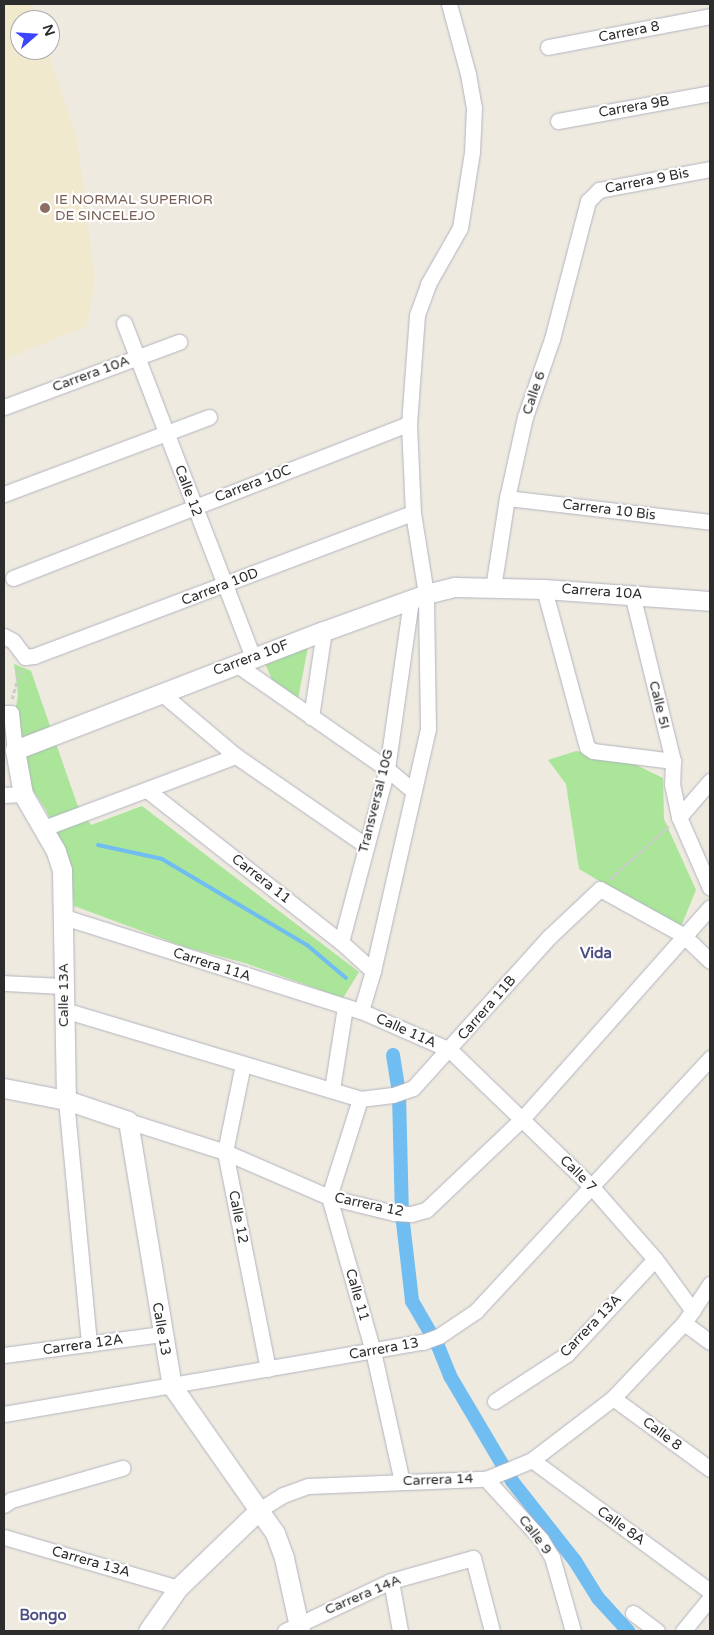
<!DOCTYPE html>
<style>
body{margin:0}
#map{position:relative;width:714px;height:1635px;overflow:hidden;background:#eeeadf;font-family:"Varela Round",sans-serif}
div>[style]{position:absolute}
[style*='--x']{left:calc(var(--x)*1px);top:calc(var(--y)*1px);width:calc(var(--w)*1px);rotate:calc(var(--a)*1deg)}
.education>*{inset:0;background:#f0e9ce}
.green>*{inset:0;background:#aae59a}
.stream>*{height:4px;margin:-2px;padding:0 2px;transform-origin:2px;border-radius:2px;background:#70bdf2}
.canal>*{height:14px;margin:-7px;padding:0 7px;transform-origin:7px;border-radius:7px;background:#70bdf2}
.path>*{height:2.5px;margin-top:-1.25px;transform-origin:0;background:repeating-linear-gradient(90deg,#ccc 0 4px,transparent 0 6.5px)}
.roads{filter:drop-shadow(0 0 1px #b2b3c0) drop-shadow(0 0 1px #b2b3c0)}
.minor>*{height:15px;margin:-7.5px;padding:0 7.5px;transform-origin:7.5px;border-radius:7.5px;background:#fff}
.tertiary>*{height:19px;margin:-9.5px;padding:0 9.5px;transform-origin:9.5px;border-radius:9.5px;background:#fff}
.dots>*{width:14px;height:14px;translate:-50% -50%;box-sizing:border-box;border:2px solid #fff;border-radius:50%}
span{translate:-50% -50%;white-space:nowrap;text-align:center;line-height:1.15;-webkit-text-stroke:4.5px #fff;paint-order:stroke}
.street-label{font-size:14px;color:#2c2c2c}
.education-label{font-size:14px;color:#785e54}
.left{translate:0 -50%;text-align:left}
.neighbourhood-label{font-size:15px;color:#4b4d7f;font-weight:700}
.frame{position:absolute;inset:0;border:5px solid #2c2c2c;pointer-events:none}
.north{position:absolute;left:10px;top:10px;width:50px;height:50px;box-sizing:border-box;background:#fff;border:1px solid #ababab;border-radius:50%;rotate:71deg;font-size:14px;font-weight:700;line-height:20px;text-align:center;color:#2c2c2c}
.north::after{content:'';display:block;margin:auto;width:18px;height:22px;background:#3c46fe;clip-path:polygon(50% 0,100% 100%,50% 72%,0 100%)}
</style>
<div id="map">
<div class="education">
<i style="clip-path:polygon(4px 4px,31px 4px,37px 20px,20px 20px,20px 50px,47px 50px,77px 137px,95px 280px,87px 326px,4px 360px)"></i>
</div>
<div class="green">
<i style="clip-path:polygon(308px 647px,298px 699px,273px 682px,264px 661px)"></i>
<i style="clip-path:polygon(14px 664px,31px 671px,77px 804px,91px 825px,142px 806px,359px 972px,343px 998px,245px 963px,185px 947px,74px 906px,69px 860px,46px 810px,30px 786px,15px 712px,18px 695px)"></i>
<i style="clip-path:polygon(576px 751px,632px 763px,663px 778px,664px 819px,696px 890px,680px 929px,579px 869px,566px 784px,548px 760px)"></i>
</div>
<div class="stream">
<i style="--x:98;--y:845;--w:66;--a:12.3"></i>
<i style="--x:162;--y:859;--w:169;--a:30.7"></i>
<i style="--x:307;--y:945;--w:51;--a:40.2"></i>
</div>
<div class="canal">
<i style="--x:393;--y:1055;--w:39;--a:81"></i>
<i style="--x:399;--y:1094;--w:120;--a:88.6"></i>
<i style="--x:402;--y:1214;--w:88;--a:83.4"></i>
<i style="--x:412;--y:1301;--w:52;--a:60"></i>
<i style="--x:438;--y:1346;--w:32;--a:68"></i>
<i style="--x:450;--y:1376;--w:122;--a:59.4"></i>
<i style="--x:512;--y:1481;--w:102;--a:51.8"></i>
<i style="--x:575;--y:1561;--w:44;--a:58.1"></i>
<i style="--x:598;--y:1598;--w:45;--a:47.7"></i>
</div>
<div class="path">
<i style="--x:12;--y:699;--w:30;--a:-75"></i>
<i style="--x:610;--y:879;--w:79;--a:-41.9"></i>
</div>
<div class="roads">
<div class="minor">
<i style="--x:548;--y:47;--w:165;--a:-10.8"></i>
<i style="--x:558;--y:121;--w:155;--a:-10.4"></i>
<i style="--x:124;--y:323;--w:359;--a:68.9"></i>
<i style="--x:4;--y:407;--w:187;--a:-20.4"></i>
<i style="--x:4;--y:494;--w:219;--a:-20.6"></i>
<i style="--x:507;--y:498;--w:204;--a:6.7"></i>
<i style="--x:13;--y:578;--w:425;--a:-21.3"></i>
<i style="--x:493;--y:588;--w:91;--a:-81.2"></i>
<i style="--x:507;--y:498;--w:83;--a:-77.5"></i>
<i style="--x:525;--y:417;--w:83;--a:-70.9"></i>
<i style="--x:552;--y:339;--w:143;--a:-75.4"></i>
<i style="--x:588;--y:201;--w:16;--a:-45"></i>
<i style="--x:599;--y:190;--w:113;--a:-10.7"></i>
<i style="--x:544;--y:589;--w:164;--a:74.8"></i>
<i style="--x:587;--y:747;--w:7;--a:34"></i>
<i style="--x:593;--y:751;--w:81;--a:7.1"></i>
<i style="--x:632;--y:594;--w:172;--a:76.2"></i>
<i style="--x:673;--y:761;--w:23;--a:92"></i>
<i style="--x:672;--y:784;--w:34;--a:78"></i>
<i style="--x:679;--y:817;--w:77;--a:66.4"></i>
<i style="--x:4;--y:636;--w:10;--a:29"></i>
<i style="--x:13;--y:641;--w:20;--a:53"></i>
<i style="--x:25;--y:657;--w:9;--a:-6"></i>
<i style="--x:34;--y:656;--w:405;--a:-20.7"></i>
<i style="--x:236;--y:664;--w:184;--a:34.8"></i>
<i style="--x:387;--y:769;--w:34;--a:40"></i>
<i style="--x:160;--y:692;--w:99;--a:40.1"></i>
<i style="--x:236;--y:756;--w:157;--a:34.6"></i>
<i style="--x:4;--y:713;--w:7;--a:0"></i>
<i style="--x:11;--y:713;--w:37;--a:84"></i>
<i style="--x:311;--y:717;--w:87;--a:-81.4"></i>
<i style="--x:147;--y:790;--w:246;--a:38.1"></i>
<i style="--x:341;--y:942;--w:43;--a:42.2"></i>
<i style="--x:4;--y:795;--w:19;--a:-3"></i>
<i style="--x:679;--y:817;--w:48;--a:-49.3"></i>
<i style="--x:44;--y:828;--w:205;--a:-20.6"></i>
<i style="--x:64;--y:917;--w:312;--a:17.6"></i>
<i style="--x:361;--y:1011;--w:97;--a:23.7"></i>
<i style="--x:450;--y:1050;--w:196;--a:44"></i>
<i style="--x:591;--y:1186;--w:97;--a:48.8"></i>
<i style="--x:655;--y:1259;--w:64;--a:53.8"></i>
<i style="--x:341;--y:942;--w:179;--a:-75.1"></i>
<i style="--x:387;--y:769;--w:171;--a:-81.9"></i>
<i style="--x:4;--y:983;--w:60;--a:2.9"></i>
<i style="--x:64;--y:1010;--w:309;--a:16.7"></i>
<i style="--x:360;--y:1099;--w:33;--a:-7"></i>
<i style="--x:393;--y:1095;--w:21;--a:-19"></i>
<i style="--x:413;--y:1088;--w:203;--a:-48"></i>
<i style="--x:549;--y:937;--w:70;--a:-43.3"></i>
<i style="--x:600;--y:889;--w:95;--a:29"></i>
<i style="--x:683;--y:935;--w:37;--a:44"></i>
<i style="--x:361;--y:1011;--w:42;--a:-73.3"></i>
<i style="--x:373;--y:971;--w:249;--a:-77.2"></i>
<i style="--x:428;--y:728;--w:134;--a:-90.9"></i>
<i style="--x:426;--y:594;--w:82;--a:-99.1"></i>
<i style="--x:413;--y:513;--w:89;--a:-92.6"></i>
<i style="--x:409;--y:424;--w:109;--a:-85.8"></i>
<i style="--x:417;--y:315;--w:33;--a:-70"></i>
<i style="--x:428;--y:284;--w:64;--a:-60.3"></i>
<i style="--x:460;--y:228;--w:77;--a:-81"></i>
<i style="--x:472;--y:152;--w:44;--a:-87.4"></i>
<i style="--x:474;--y:108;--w:35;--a:-100"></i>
<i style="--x:468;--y:74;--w:73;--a:-105.2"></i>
<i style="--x:243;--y:1064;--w:90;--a:101.6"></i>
<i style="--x:225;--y:1152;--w:221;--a:78.8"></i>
<i style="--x:332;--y:1089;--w:83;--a:-81"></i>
<i style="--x:360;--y:1099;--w:103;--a:107.6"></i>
<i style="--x:329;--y:1197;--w:160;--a:74.1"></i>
<i style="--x:373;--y:1351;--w:134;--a:77.5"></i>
<i style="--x:66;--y:1100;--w:245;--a:84.6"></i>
<i style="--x:128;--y:1121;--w:102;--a:17.7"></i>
<i style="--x:225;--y:1152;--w:113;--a:23.4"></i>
<i style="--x:329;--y:1197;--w:67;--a:13.8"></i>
<i style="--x:394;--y:1213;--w:17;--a:3"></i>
<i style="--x:411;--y:1214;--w:16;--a:-15"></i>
<i style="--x:426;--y:1210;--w:132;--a:-43.5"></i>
<i style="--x:522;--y:1119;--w:283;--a:-48.4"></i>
<i style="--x:684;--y:1323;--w:32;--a:36"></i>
<i style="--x:4;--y:1355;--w:159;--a:-7.6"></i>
<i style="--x:613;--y:1398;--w:120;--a:36.2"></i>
<i style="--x:495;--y:1401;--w:86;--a:-33.1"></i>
<i style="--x:567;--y:1354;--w:129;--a:-47.2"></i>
<i style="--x:4;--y:1414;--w:425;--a:-9.8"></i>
<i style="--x:423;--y:1342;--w:17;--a:-21"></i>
<i style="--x:439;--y:1336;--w:45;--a:-34"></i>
<i style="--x:476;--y:1311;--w:345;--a:-47.2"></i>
<i style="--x:532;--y:1460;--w:221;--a:36.4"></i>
<i style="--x:486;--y:1479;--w:81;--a:47.5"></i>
<i style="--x:541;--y:1539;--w:21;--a:59"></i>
<i style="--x:552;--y:1557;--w:77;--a:74.2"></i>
<i style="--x:4;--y:1505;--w:9;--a:-36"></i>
<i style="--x:11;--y:1500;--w:116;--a:-16.1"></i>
<i style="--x:259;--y:1510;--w:28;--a:-32"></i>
<i style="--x:283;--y:1495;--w:27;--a:-20"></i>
<i style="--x:308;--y:1486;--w:178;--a:-2.3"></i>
<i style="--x:486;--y:1479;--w:50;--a:-22.4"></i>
<i style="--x:532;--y:1460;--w:102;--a:-37.4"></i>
<i style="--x:613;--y:1398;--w:103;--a:-46.6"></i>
<i style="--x:684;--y:1323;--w:47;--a:-56.3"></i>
<i style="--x:4;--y:1537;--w:181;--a:16.3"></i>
<i style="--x:391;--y:1581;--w:51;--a:79.8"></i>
<i style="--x:633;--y:1613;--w:30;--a:37"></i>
<i style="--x:285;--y:1631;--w:117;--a:-25.3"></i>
<i style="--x:391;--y:1581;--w:85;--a:-15.7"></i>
<i style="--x:473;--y:1558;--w:75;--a:75.4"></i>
<i style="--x:683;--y:1631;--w:43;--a:-50.7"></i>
</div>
<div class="tertiary">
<i style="--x:4;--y:1088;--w:63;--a:11"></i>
<i style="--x:66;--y:1100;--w:65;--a:18.7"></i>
<i style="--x:128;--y:1121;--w:269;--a:80.6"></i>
<i style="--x:172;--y:1386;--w:179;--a:55"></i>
<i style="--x:275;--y:1533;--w:27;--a:70"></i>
<i style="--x:284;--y:1558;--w:75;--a:77.6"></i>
<i style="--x:66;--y:1100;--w:230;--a:-91"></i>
<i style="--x:62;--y:870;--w:20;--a:-108"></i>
<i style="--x:56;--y:851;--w:66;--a:-120.1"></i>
<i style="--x:23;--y:794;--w:45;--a:-100.3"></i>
<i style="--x:15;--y:750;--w:331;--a:-21.1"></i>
<i style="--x:324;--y:631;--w:109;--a:-19.9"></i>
<i style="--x:426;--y:594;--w:30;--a:-14"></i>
<i style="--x:455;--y:587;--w:89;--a:1.3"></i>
<i style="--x:544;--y:589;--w:166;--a:4.1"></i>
<i style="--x:148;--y:1631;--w:52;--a:-55.1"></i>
<i style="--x:178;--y:1588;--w:112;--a:-43.9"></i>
</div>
</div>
<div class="dots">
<i style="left:45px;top:208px;background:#8d6e63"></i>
</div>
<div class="street-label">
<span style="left:629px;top:32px;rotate:-11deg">Carrera 8</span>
<span style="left:634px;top:107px;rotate:-10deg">Carrera 9B</span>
<span style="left:647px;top:181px;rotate:-11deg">Carrera 9 Bis</span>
<span style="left:91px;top:374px;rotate:-20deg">Carrera 10A</span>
<span style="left:534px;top:393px;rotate:-71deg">Calle 6</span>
<span style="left:253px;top:484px;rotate:-21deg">Carrera 10C</span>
<span style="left:188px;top:491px;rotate:69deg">Calle 12</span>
<span style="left:609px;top:510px;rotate:7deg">Carrera 10 Bis</span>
<span style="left:220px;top:587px;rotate:-21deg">Carrera 10D</span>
<span style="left:602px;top:592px;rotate:4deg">Carrera 10A</span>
<span style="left:251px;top:658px;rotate:-20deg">Carrera 10F</span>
<span style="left:659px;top:705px;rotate:76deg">Calle 5I</span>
<span style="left:376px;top:801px;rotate:-76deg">Transversal 10G</span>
<span style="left:261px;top:879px;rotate:38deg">Carrera 11</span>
<span style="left:212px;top:965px;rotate:18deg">Carrera 11A</span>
<span style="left:64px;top:995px;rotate:-90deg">Calle 13A</span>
<span style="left:487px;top:1008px;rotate:-49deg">Carrera 11B</span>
<span style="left:406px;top:1031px;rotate:24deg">Calle 11A</span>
<span style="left:578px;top:1174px;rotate:45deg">Calle 7</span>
<span style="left:369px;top:1205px;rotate:12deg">Carrera 12</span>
<span style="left:238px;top:1217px;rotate:79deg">Calle 12</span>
<span style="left:357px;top:1295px;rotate:74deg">Calle 11</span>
<span style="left:591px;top:1326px;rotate:-46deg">Carrera 13A</span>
<span style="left:161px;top:1329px;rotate:80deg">Calle 13</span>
<span style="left:83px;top:1345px;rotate:-8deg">Carrera 12A</span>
<span style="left:384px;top:1349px;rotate:-10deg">Carrera 13</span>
<span style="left:662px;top:1434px;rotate:37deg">Calle 8</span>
<span style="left:438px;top:1480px;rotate:-2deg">Carrera 14</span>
<span style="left:621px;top:1526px;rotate:36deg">Calle 8A</span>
<span style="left:535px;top:1535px;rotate:53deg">Calle 9</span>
<span style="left:91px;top:1562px;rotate:16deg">Carrera 13A</span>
<span style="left:363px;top:1595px;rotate:-23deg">Carrera 14A</span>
</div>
<div class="education-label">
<span class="left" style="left:55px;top:208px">IE NORMAL SUPERIOR<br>DE SINCELEJO</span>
</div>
<div class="neighbourhood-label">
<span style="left:596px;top:954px">Vida</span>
<span style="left:43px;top:1616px">Bongo</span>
</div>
<div class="frame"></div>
<div class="north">N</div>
</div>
